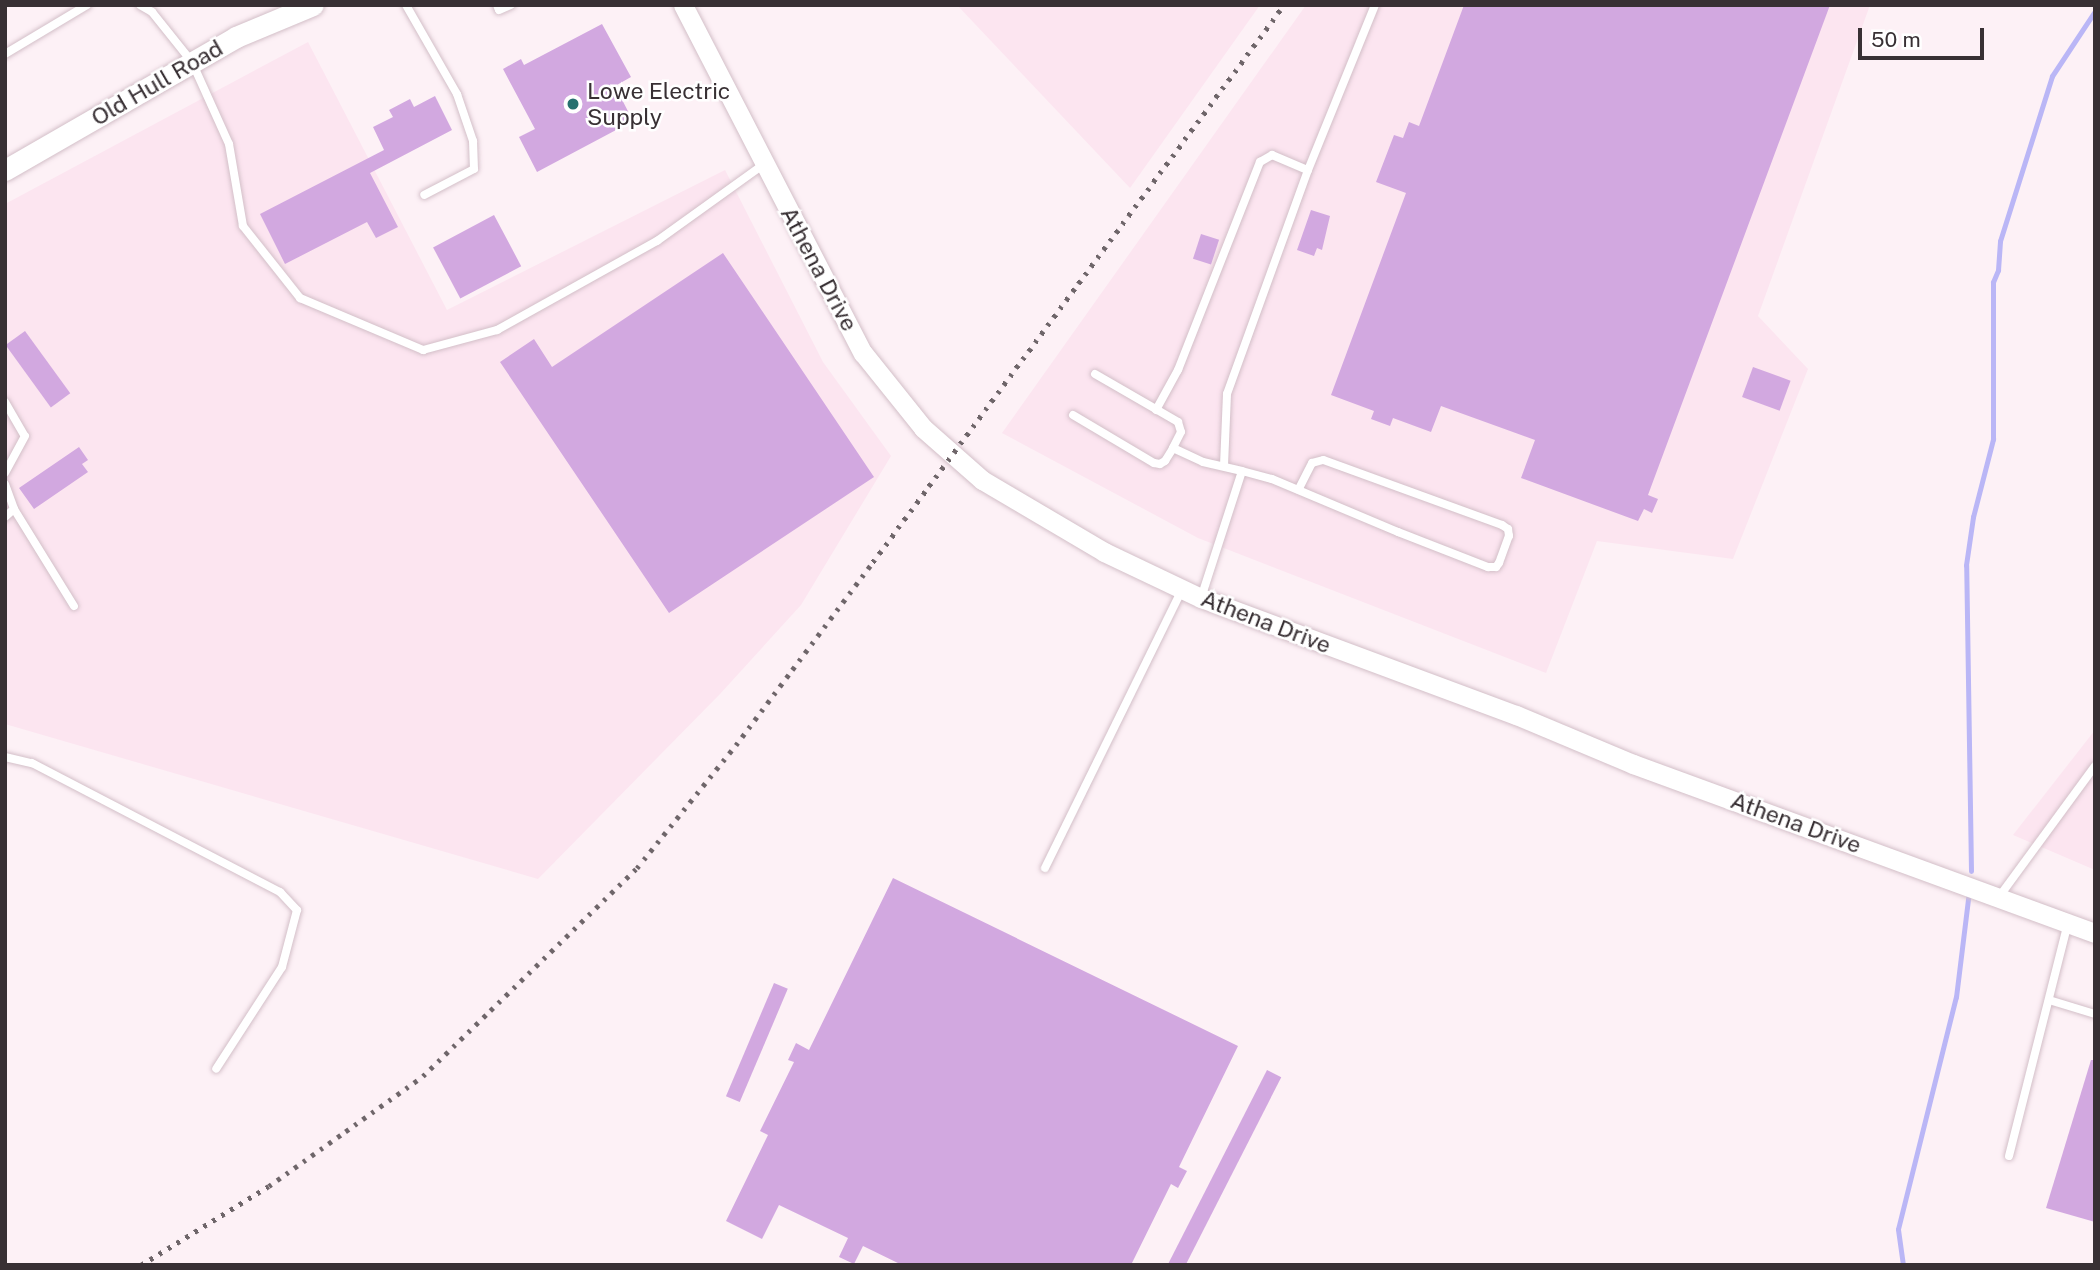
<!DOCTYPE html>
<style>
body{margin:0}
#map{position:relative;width:2100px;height:1270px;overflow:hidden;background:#fdf1f6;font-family:"Public Sans",sans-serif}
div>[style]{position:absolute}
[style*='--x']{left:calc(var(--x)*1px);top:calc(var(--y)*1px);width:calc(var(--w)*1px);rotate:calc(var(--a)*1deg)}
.built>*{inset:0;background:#fce5f0}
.stream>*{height:5px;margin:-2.5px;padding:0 2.5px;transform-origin:2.5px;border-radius:2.5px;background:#bab6f6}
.building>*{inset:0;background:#d2a8e0;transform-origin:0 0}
.roads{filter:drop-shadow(0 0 2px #d3bfc8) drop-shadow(0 0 2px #d3bfc8)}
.service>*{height:8px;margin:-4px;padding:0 4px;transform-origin:4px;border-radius:4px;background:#fff}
.tertiary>*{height:19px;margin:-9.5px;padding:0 9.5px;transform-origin:9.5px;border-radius:9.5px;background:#fff}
.secondary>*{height:21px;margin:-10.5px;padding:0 10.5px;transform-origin:10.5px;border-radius:10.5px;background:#fff}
.rail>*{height:5px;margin-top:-2.5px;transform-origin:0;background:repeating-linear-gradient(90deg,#6e6569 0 3.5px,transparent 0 10.5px)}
.dots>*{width:19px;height:19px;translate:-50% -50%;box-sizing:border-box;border:4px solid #fff;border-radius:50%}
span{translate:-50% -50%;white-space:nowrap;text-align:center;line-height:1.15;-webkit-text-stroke:5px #fff;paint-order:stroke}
.street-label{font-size:23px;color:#383034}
.poi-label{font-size:23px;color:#383034}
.left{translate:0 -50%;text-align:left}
.frame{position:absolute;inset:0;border:7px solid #383034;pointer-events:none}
.scale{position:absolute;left:1858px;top:28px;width:126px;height:32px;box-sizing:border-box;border:4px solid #383034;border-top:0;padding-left:9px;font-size:21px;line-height:24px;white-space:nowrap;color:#383034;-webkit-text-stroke:5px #fff;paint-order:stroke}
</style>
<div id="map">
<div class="built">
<i style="clip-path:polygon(957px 5px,1260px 5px,1130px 188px)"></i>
<i style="clip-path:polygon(1306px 5px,1870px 5px,1758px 316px,1808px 369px,1733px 559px,1597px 541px,1546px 673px,1198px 538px,1002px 433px)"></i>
<i style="clip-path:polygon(308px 42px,447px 310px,725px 170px,823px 362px,891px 456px,801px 605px,720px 694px,538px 879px,5px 724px,5px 204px)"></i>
<i style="clip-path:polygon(2095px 730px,2095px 870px,2013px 835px)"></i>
</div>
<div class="stream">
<i style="--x:1971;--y:871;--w:306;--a:-90.9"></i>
<i style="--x:1966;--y:565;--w:49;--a:-81.7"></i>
<i style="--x:1973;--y:517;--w:81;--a:-75.6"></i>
<i style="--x:1993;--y:439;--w:157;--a:-90"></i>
<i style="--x:1993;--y:282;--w:13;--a:-67"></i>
<i style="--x:1998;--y:270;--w:29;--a:-86"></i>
<i style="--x:2000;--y:241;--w:173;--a:-72.5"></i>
<i style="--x:2052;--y:76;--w:78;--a:-56.5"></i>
<i style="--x:1903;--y:1265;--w:36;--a:-98"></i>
<i style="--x:1898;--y:1229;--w:239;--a:-76"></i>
<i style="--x:1956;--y:997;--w:107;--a:-83"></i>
</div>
<div class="building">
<i style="clip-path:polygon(1464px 5px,1830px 5px,1648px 495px,1658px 499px,1652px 513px,1644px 509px,1638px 521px,1521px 478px,1535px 440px,1441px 406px,1431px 432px,1393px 418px,1390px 426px,1371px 419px,1374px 411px,1331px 395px,1406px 193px,1376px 182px,1394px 135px,1403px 138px,1409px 122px,1419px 126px)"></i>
<i style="clip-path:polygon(602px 24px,631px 77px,615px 86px,633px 121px,537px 172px,519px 137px,535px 129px,503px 69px,521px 59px,524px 65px)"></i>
<i style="clip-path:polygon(435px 96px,452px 130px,370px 173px,398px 227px,376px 238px,367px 222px,285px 264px,260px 214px,384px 150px,373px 127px,393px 117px,389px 110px,410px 99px,414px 107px)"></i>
<i style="clip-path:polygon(1311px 210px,1330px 216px,1322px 250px,1317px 248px,1314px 256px,1297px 250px)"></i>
<i style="left:494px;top:215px;width:58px;height:69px;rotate:62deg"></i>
<i style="left:1201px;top:234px;width:19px;height:26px;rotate:18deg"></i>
<i style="clip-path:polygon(723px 253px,874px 477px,669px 613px,500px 362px,534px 339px,552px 367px)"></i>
<i style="left:25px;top:331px;width:77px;height:24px;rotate:54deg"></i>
<i style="left:1753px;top:367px;width:40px;height:32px;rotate:20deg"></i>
<i style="clip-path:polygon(79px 447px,88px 460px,82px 464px,88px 472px,34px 509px,19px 488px)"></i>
<i style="clip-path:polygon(893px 878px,1238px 1046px,1179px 1167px,1187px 1171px,1178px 1188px,1171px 1184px,1131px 1265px,902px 1265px,863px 1246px,854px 1264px,839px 1257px,848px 1238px,779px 1205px,762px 1239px,726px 1221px,768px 1135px,760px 1131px,794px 1062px,788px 1060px,796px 1043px,809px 1050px)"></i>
<i style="left:774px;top:983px;width:15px;height:123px;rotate:23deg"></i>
<i style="clip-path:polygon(2091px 1060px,2095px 1060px,2095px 1222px,2046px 1208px)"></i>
<i style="left:1267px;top:1070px;width:16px;height:217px;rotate:27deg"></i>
</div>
<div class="roads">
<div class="service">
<i style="--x:140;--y:5;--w:14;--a:30"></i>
<i style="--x:152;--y:12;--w:64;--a:51.3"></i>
<i style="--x:192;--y:62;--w:90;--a:65.7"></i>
<i style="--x:229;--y:144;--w:83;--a:80.3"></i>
<i style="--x:243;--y:226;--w:92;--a:51.6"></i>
<i style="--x:300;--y:298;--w:134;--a:22.9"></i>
<i style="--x:423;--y:350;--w:77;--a:-15.1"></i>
<i style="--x:497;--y:330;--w:183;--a:-29.1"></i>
<i style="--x:657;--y:241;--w:132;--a:-35.7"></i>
<i style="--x:406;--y:5;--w:103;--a:60.2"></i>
<i style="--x:457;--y:94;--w:50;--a:71.2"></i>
<i style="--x:473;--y:141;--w:28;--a:88"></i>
<i style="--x:474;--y:169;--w:56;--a:152.5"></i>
<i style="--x:497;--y:5;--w:5;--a:68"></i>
<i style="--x:499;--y:10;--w:13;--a:-23"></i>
<i style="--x:5;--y:54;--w:96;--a:-30.9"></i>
<i style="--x:1308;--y:170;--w:178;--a:-67.9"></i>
<i style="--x:1095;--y:374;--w:96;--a:30"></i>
<i style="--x:1178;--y:422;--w:10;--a:73"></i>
<i style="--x:1181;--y:432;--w:18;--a:117"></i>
<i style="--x:1173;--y:448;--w:33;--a:25"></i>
<i style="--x:1203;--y:462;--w:40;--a:13"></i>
<i style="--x:5;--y:402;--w:39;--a:60"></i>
<i style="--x:25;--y:436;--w:42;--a:118.4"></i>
<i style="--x:1156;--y:410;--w:46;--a:-61.2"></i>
<i style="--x:1178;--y:370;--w:224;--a:-68.5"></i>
<i style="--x:1260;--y:162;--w:14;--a:-30"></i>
<i style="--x:1272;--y:155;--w:39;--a:23"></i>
<i style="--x:1308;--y:170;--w:238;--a:109.9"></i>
<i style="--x:1227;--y:394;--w:72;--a:92.4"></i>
<i style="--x:1073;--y:415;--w:94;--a:30.7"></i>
<i style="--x:1154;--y:463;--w:6;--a:9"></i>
<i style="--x:1160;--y:464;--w:6;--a:-31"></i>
<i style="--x:1165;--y:461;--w:15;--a:-58"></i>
<i style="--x:5;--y:484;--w:27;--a:70"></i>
<i style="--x:14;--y:509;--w:114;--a:58.3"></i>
<i style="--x:5;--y:517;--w:12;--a:-42"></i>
<i style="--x:1201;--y:598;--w:133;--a:-72.1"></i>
<i style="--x:1242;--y:471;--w:31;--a:15"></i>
<i style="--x:1272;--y:479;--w:137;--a:22.8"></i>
<i style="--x:1398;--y:532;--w:97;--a:21.3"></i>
<i style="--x:1488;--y:567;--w:8;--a:0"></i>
<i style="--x:1496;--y:567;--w:5;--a:-53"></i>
<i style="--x:1499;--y:563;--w:29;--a:-70"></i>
<i style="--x:1509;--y:536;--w:7;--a:-98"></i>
<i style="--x:1508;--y:529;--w:7;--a:-146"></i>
<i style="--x:1502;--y:525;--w:190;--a:-160"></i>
<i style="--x:1323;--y:460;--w:11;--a:165"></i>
<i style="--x:1312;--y:463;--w:30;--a:117"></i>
<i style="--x:5;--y:757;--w:28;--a:13"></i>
<i style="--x:32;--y:763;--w:280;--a:27.5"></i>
<i style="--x:280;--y:892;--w:25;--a:47"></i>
<i style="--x:297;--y:910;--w:59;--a:104.7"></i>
<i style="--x:282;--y:967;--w:121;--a:122.9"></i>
<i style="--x:1045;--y:868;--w:311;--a:-63.8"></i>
<i style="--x:1999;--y:897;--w:162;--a:-53.8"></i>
<i style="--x:2049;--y:1000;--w:48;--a:16.9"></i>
<i style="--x:2009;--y:1156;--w:240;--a:-75.8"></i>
</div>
<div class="tertiary">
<i style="--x:683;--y:5;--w:392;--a:62.7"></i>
<i style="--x:863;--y:353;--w:96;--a:51.3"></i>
<i style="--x:923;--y:428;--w:79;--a:41.4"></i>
<i style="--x:982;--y:480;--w:142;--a:30.5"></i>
<i style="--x:1104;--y:552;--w:107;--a:25.4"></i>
<i style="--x:1201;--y:598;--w:336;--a:20.4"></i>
<i style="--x:1516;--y:715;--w:127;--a:22.7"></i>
<i style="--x:1633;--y:764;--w:492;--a:20.1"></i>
</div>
<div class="secondary">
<i style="--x:5;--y:170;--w:267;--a:-29.9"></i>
<i style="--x:236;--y:37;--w:83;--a:-22.6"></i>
</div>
</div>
<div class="rail">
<i style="--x:141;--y:1265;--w:150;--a:-31.7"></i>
<i style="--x:269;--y:1186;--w:189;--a:-35.5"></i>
<i style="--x:423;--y:1076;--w:298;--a:-44.2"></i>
<i style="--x:637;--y:868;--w:158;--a:-51.2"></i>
<i style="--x:736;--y:745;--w:229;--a:-53.2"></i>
<i style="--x:873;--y:562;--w:692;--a:-53.58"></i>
</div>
<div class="dots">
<i style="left:573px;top:104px;background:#25706f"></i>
</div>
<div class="street-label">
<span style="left:157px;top:83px;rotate:-30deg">Old Hull Road</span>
<span style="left:819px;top:269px;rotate:62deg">Athena Drive</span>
<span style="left:1266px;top:622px;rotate:21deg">Athena Drive</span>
<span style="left:1796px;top:823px;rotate:20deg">Athena Drive</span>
</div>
<div class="poi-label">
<span class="left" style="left:587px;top:104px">Lowe Electric<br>Supply</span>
</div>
<div class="frame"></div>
<div class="scale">50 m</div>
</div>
